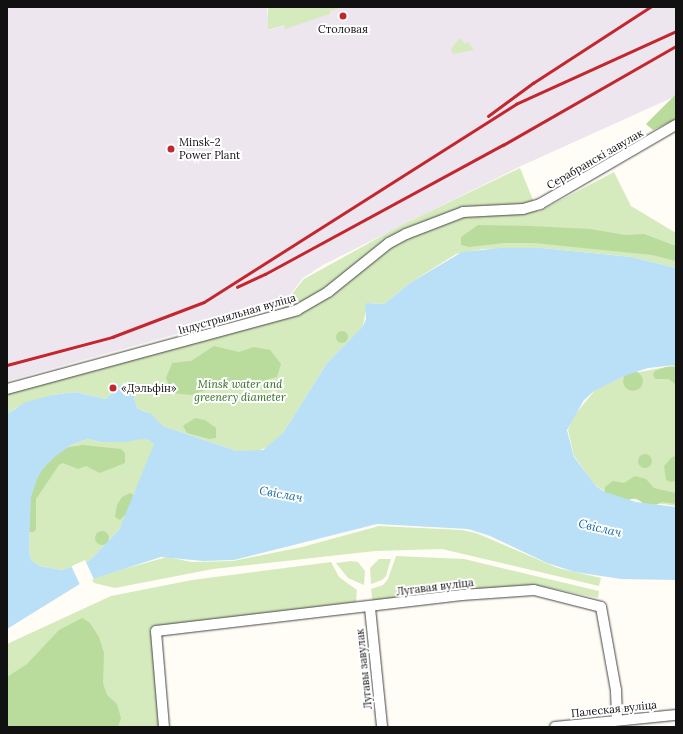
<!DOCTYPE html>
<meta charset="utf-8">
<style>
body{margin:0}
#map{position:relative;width:683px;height:734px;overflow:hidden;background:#fffdf5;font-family:Lora,serif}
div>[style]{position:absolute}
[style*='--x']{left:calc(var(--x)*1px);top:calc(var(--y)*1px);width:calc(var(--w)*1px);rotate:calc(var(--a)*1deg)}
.industrial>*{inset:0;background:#eee6ef}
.green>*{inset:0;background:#d5ebbd}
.forest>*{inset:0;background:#b9dc9c}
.round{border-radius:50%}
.water>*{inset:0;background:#b9e0f7}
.pier>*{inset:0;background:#fffdf5;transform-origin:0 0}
.roads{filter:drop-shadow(0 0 1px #444) drop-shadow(0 0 1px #444)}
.street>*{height:10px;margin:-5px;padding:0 5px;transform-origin:5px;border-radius:5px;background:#fff}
.rail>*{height:2.5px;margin:-1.25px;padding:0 1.25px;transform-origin:1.25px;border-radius:1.25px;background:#c4262e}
.dots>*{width:11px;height:11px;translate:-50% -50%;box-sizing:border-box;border:2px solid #fff;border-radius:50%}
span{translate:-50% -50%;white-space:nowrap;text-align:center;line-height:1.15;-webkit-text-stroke:4px #fff;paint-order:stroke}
.poi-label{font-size:11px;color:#111}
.left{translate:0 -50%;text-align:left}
.street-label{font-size:11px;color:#111}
.park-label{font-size:11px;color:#2f6b1f;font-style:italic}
.water-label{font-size:12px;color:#1768a6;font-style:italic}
.frame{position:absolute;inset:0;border:8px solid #111;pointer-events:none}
</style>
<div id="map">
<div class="industrial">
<i style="clip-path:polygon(7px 7px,267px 7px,269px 30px,284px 25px,285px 28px,339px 7px,676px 7px,676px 96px,521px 166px,323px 265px,303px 278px,282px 305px,7px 381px)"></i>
</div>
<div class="green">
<i style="clip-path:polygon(268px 7px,339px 7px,340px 8px,330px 11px,330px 14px,285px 29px,284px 25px,268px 30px)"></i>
<i style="clip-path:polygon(460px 38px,465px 44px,468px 42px,474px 50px,453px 54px,451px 49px)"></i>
<i style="clip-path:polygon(520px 168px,538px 212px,614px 172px,631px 206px,676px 233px,676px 268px,632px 257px,542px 248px,483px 249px,456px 254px,410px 283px,384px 304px,367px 303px,363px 326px,327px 363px,283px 433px,271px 446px,254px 452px,237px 451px,163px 426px,147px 412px,137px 408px,134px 398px,124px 389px,124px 386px,114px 384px,111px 394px,106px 399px,75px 392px,52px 395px,16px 408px,7px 414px,7px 393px,283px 319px,282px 306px,304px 279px,398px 227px)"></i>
<i style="clip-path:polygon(676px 365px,676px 506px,637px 500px,606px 492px,595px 485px,574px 456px,568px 430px,573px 417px,595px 390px,629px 374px)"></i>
<i style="clip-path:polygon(141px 438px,152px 441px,155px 444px,153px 453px,119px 530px,89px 561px,62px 570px,39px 566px,31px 560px,29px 550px,31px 497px,57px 455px,71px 445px,88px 439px,100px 442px,127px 442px)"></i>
<i style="clip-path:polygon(379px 526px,462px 530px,476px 533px,558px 568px,601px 578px,599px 586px,442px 549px,375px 551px,213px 569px,115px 588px,94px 583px,91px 578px,167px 557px,192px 562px,233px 561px,302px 547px)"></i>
<i style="clip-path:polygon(396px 556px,464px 559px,599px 591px,598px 598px,536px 585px,373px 605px,371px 589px,383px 585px,388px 579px)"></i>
<i style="clip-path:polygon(379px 559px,391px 559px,386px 576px,382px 580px,371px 584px,370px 568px)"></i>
<i style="clip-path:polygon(351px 561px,358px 562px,365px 571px,364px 585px,348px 578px,336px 563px)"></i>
<i style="clip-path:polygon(331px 562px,339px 577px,357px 590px,356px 602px,159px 628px,160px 727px,7px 727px,7px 644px,111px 596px,192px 580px)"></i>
</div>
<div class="forest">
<i style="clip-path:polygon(676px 94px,676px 119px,653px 130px,646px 124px)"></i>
<i style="clip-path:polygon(478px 225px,529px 226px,590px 229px,626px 235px,644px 234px,676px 246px,676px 261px,652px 255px,534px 243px,504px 243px,469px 247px,461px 245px,461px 237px)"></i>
<i class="round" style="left:336px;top:331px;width:12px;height:12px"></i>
<i style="clip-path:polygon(214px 346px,239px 352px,254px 347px,270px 350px,281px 364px,277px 377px,251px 384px,209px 389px,191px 395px,172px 393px,166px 378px,172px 363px,191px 361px)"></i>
<i style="clip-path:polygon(666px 367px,676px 367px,676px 385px,669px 379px,655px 379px,653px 374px,655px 371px)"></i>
<i class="round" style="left:623px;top:371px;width:20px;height:20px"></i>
<i style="clip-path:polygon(195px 418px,205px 420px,216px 428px,216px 438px,209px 439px,187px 433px,183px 426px)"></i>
<i style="clip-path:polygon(83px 445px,121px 449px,125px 453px,125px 463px,100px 473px,86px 466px,78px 469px,63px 463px,59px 465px,36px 499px,36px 529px,34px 532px,28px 532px,27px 512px,37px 474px,63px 448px)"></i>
<i class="round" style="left:638px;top:454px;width:14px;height:14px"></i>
<i style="clip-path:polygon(676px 456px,676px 481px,670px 482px,666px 480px,664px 466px,672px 457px)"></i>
<i style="clip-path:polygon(635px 476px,646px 479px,654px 488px,676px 493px,676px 504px,663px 502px,653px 506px,644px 504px,636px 498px,624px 501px,604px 495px,605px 487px,613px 481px,624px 483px)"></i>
<i style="clip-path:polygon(130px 493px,135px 496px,130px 510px,120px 520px,115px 517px,117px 505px,122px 497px)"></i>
<i class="round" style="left:95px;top:531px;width:14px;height:14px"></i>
<i style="clip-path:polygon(82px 618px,90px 623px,99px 637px,104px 653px,103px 683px,107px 695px,117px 704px,121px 718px,118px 727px,7px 727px,7px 677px,27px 664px,59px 630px)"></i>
</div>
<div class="water">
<i style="clip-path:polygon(evenodd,542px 248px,632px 257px,676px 268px,676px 365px,648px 368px,627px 375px,594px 391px,584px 400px,567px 430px,574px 457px,596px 486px,605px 492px,636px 502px,676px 507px,676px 580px,621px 579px,575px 572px,547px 563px,490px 536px,468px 529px,377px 524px,234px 560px,203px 561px,161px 557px,83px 582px,7px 629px,7px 414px,26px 402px,52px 395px,75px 392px,106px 399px,111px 394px,114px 384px,124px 386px,124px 389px,133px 394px,137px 408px,151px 414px,163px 426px,237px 451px,263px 450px,283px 433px,327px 363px,363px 326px,366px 319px,365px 305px,367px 303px,384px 304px,410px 283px,462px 252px,500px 248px,542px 248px,88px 439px,100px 442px,127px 442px,141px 439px,149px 440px,154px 444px,119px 530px,89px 561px,62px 570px,39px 566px,31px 560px,29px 550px,31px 497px,37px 479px,44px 467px,57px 455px,71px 445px,88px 439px)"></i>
</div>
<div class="pier">
<i style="left:85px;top:560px;width:21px;height:15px;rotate:65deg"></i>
</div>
<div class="roads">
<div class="street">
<i style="--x:7;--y:389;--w:301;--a:-15.2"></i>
<i style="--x:297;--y:310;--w:36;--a:-30"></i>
<i style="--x:328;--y:292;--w:78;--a:-38.8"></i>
<i style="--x:389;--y:243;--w:19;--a:-28"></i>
<i style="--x:406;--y:234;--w:61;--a:-21.1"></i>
<i style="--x:463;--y:212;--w:60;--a:-2.9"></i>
<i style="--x:523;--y:209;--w:18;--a:-16"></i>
<i style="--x:540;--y:204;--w:157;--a:-30.2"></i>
<i style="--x:370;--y:608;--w:120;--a:84.2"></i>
<i style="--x:164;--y:727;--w:96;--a:-94.8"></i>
<i style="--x:156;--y:631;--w:308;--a:-6.7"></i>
<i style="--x:462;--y:595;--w:72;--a:-4"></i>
<i style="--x:534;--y:590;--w:69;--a:14.2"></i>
<i style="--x:601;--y:607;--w:84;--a:79.8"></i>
<i style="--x:616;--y:690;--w:30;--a:88"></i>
<i style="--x:555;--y:727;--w:122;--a:-5.7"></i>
</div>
</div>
<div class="rail">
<i style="--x:488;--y:116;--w:56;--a:-36.3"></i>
<i style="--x:533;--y:83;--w:140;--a:-33"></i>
<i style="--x:237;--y:287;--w:31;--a:-25"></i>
<i style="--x:265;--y:274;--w:271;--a:-28.5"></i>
<i style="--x:503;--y:145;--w:199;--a:-29.8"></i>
<i style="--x:7;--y:365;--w:109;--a:-14.9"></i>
<i style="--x:112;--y:337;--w:98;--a:-20.8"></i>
<i style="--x:204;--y:302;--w:370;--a:-32.4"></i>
<i style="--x:516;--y:104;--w:176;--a:-24.5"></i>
</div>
<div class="dots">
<i style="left:343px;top:16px;background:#c4262e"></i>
<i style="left:171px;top:149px;background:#c4262e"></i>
<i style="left:113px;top:388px;background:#c4262e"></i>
</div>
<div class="poi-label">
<span style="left:343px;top:29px">Столовая</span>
<span class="left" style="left:179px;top:149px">Minsk-2<br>Power Plant</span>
<span class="left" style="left:121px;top:388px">«Дэльфін»</span>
</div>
<div class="street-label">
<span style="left:595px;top:159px;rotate:-30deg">Серабранскі завулак</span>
<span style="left:237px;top:314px;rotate:-16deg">Індустрыяльная вуліца</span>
<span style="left:435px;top:587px;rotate:-7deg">Лугавая вуліца</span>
<span style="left:364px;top:669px;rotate:-96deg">Лугавы завулак</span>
<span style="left:614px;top:709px;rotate:-6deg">Палеская вуліца</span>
</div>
<div class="park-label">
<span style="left:240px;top:391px">Minsk water and<br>greenery diameter</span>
</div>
<div class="water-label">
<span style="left:281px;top:494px;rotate:10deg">Свіслач</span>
<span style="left:600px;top:528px;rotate:13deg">Свіслач</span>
</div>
<div class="frame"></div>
</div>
